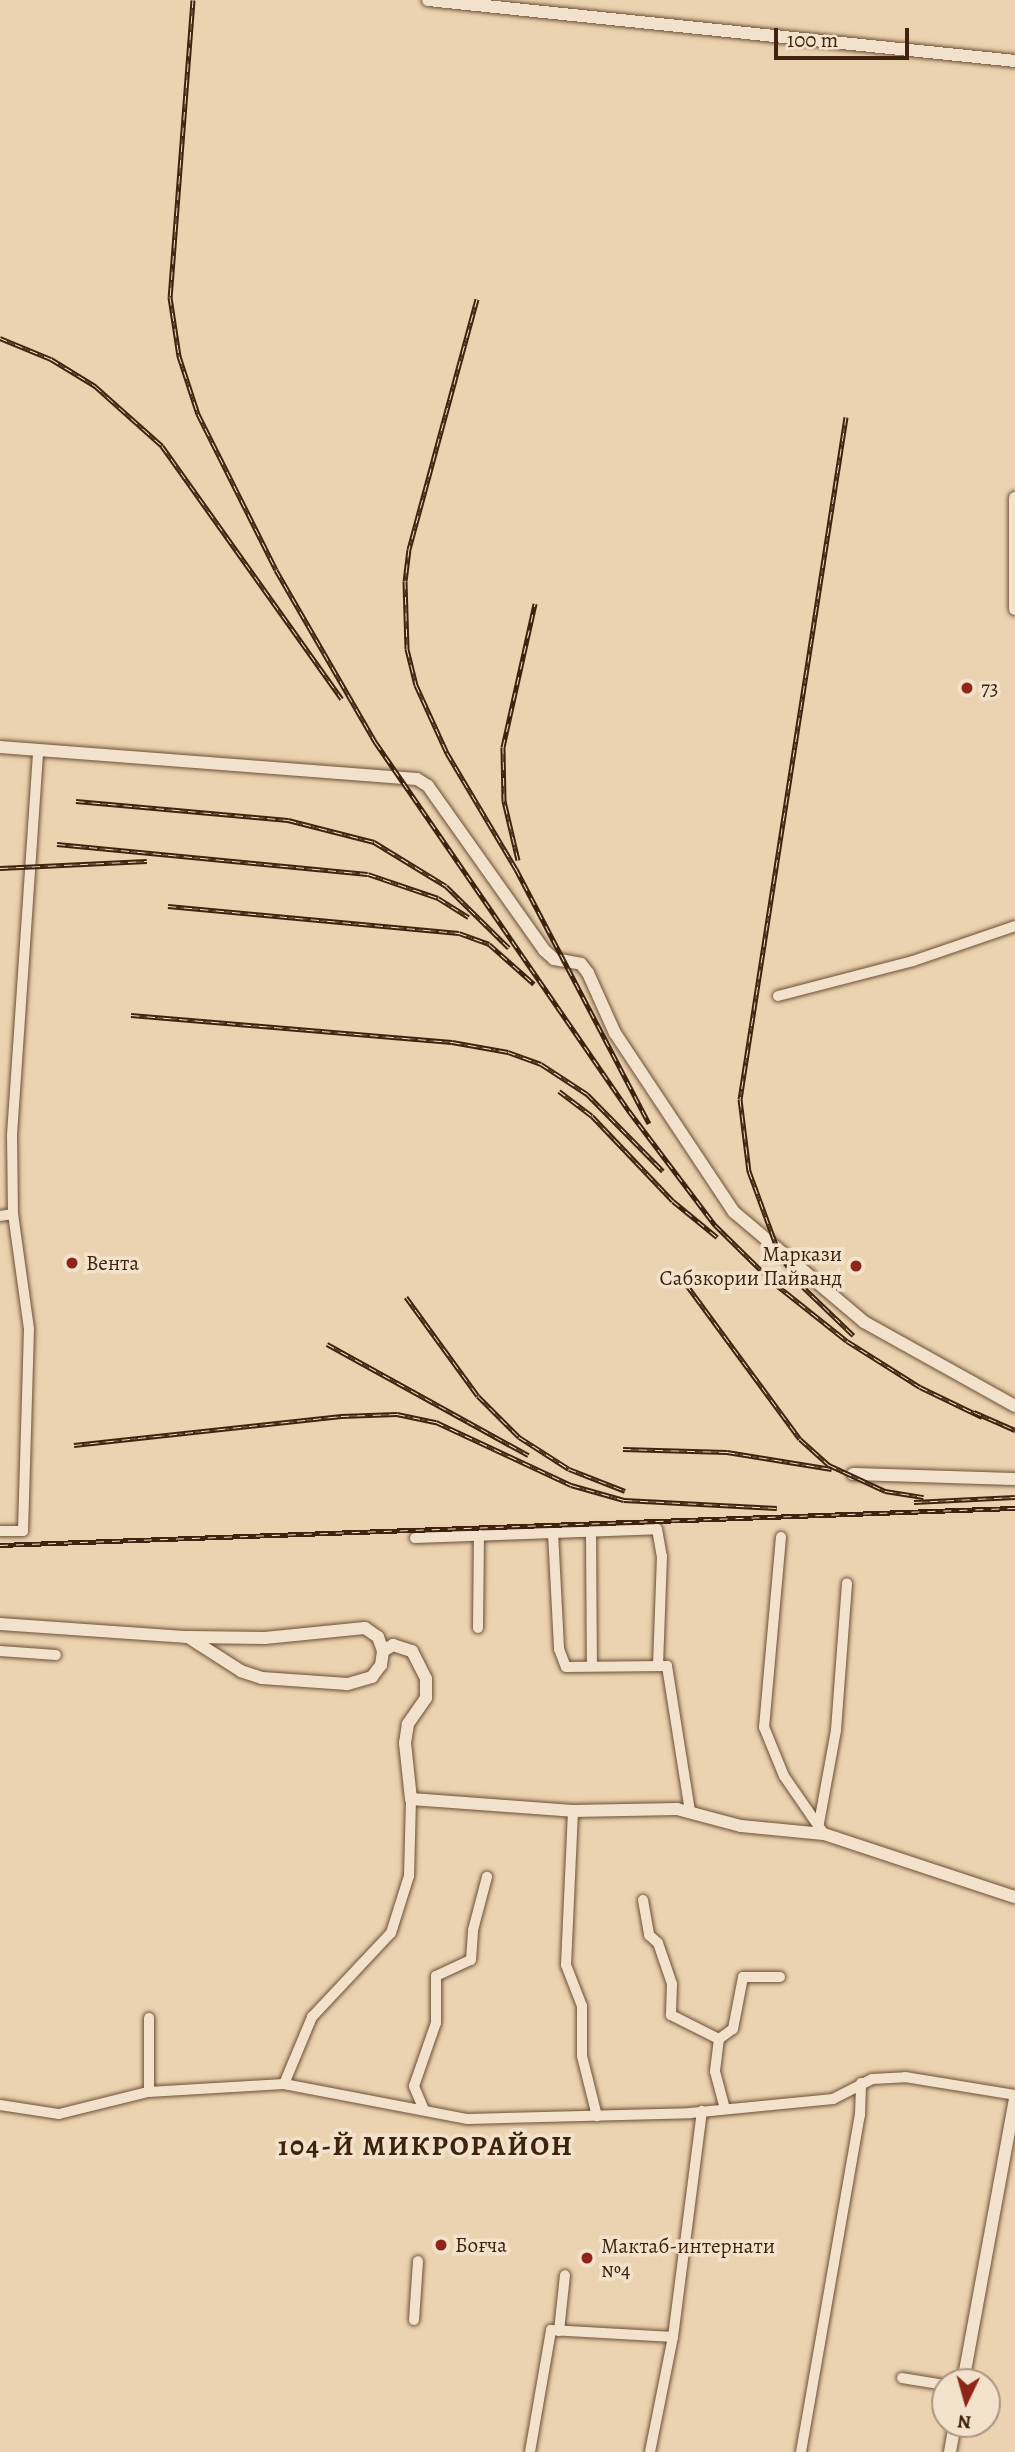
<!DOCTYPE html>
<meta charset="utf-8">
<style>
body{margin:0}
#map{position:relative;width:1015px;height:2452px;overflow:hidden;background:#ebd2b0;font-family:Alegreya,serif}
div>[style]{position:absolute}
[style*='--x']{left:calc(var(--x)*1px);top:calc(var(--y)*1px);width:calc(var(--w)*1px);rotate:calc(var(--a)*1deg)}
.roads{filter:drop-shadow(0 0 2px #6b4f36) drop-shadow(0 0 2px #6b4f36)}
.street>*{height:10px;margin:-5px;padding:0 5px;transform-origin:5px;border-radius:5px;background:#f2e2cc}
.secondary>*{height:12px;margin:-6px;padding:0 6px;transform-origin:6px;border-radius:6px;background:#f2e2cc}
.rail>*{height:5px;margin-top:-2.5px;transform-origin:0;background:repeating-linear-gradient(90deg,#f2e2cc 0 8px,#40230e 0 16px);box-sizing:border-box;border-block:2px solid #40230e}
.dots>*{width:19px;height:19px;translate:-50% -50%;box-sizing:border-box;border:4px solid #f2e2cc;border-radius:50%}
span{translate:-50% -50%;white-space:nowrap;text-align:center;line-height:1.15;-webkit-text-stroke:7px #f2e2cc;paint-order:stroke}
.poi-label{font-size:21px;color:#40230e}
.left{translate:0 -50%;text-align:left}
.right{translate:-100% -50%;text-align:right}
.district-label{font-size:28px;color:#40230e;font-weight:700;letter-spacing:2px}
.north{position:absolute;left:931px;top:2368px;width:70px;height:70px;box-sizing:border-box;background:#f2e2cc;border:2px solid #ab9680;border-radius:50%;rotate:185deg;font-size:19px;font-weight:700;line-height:28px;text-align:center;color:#40230e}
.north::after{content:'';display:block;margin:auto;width:24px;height:32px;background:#8f2418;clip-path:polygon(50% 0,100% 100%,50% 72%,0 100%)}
.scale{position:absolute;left:774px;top:28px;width:135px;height:32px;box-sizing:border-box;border:4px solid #40230e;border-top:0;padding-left:9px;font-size:21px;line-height:24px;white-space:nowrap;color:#40230e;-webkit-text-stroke:5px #f2e2cc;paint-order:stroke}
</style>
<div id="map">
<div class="roads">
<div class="street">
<i style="--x:778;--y:996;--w:139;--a:-14.5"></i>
<i style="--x:913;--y:961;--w:108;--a:-18.9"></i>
<i style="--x:0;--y:1216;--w:13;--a:-9"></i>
<i style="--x:0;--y:1531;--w:23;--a:0"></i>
<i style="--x:23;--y:1531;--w:202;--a:-88.3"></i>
<i style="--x:29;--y:1329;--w:116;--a:-97.9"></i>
<i style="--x:13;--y:1214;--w:79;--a:-90.7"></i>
<i style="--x:12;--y:1135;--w:386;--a:-86.1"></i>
<i style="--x:591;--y:1532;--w:134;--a:89.6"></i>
<i style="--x:553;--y:1533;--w:116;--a:87"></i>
<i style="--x:559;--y:1649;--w:19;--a:69"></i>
<i style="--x:566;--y:1667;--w:101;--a:-0.6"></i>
<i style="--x:667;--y:1666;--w:148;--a:81"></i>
<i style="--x:781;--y:1537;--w:191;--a:95.1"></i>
<i style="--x:764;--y:1727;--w:53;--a:67.8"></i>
<i style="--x:784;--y:1776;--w:70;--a:55.4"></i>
<i style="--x:415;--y:1538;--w:242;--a:-2.1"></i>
<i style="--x:657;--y:1529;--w:27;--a:80"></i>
<i style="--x:662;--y:1556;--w:110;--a:92.1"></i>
<i style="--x:478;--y:1628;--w:93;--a:-89.4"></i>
<i style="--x:0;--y:1651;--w:56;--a:4.1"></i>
<i style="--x:573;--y:1811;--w:154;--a:92.6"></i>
<i style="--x:566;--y:1965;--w:44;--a:68.7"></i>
<i style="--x:582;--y:2006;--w:50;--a:90"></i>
<i style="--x:582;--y:2056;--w:62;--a:76"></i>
<i style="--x:819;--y:1823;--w:95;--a:-79.6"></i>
<i style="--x:836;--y:1730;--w:147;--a:-85.7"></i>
<i style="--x:643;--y:1900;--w:36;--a:80"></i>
<i style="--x:649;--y:1935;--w:12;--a:42"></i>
<i style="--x:658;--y:1943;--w:43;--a:71.1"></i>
<i style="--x:672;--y:1984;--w:31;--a:92"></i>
<i style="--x:671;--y:2015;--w:54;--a:26.6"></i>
<i style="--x:149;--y:2018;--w:74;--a:90"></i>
<i style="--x:284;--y:2084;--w:73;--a:-67.3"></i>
<i style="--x:312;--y:2017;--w:115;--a:-46.8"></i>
<i style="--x:391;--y:1933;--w:60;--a:-72.5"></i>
<i style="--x:409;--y:1876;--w:77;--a:-88.5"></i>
<i style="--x:0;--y:2105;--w:60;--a:8.7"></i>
<i style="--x:59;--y:2114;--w:92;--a:-13.9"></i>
<i style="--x:148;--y:2092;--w:136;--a:-3.4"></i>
<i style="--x:284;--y:2084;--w:187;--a:10.8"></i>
<i style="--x:468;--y:2119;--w:222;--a:-1.5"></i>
<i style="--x:690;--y:2113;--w:144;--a:-5.6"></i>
<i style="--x:833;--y:2099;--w:44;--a:-27.1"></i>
<i style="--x:872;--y:2079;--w:33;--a:-3"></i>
<i style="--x:905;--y:2077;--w:111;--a:9.3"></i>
<i style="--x:725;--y:2109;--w:39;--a:-105"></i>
<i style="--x:715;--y:2071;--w:32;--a:-83"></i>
<i style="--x:719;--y:2039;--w:17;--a:-36"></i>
<i style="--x:733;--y:2029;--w:53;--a:-79.1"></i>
<i style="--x:743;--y:1977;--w:37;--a:0"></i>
<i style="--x:424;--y:2110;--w:26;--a:-113"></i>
<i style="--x:414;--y:2086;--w:67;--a:-70.8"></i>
<i style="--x:436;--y:2023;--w:47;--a:-90"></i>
<i style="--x:436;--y:1976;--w:38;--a:-25"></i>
<i style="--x:471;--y:1960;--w:30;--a:-86"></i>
<i style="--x:473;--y:1930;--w:55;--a:-75.2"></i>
<i style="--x:414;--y:2320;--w:59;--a:-86.1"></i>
<i style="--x:559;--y:2331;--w:56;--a:-83.9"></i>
<i style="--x:902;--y:2378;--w:44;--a:9.2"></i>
<i style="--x:530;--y:2452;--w:124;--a:-80.2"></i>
<i style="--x:551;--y:2330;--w:122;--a:3.3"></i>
<i style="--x:650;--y:2452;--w:117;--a:-78.7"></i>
<i style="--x:673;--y:2337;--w:228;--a:-82.7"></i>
<i style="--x:801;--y:2452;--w:342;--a:-80.1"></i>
<i style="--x:860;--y:2115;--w:32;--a:-88"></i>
</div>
<div class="secondary">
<i style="--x:428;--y:0;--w:590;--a:5.93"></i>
<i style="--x:1015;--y:498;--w:111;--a:90"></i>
<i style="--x:0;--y:747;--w:418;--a:4.4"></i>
<i style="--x:417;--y:779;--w:13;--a:32"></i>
<i style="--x:428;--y:786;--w:201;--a:54.7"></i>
<i style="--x:544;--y:950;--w:13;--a:42"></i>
<i style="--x:554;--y:959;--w:27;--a:10"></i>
<i style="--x:581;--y:964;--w:11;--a:52"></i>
<i style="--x:588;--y:973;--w:66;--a:65.8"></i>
<i style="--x:615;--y:1033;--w:215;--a:56.4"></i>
<i style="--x:734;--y:1212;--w:170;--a:40.2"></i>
<i style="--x:864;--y:1322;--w:173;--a:29.1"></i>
<i style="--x:853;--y:1474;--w:162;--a:1.8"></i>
<i style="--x:0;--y:1624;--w:188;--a:4"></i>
<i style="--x:365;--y:1628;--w:16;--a:35"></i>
<i style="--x:378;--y:1637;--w:15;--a:70"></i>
<i style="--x:383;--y:1651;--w:14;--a:98"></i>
<i style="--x:381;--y:1665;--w:15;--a:127"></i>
<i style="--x:372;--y:1677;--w:26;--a:164"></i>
<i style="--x:347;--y:1684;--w:85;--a:-176"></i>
<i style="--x:262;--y:1678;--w:22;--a:-162"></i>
<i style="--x:241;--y:1671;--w:63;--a:-147.3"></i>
<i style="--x:188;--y:1637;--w:77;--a:0.7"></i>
<i style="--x:265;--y:1638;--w:100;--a:-5.7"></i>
<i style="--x:383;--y:1651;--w:12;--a:-31"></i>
<i style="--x:393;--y:1645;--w:20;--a:18"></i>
<i style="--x:412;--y:1651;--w:31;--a:63"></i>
<i style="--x:426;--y:1679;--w:19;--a:90"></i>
<i style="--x:426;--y:1698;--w:32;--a:125"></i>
<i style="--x:408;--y:1724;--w:19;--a:99"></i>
<i style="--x:405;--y:1743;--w:56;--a:83.9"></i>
<i style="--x:411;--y:1799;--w:162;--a:4.2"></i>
<i style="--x:573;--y:1811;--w:104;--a:-1.1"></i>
<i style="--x:677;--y:1809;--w:66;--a:14.9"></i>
<i style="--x:741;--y:1826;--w:83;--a:5.5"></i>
<i style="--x:824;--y:1834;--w:201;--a:18.3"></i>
<i style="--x:963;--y:2382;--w:289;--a:-79.6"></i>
<i style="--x:950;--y:2452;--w:28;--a:-80"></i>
</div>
</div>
<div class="rail">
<i style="--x:193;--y:0;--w:298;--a:94.4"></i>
<i style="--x:170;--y:297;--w:60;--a:81.3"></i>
<i style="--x:179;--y:356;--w:61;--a:71.9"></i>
<i style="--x:198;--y:414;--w:174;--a:63.4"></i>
<i style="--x:276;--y:570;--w:200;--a:60"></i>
<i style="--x:376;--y:743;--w:447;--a:55.5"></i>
<i style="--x:629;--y:1111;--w:143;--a:53"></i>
<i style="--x:715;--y:1225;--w:83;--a:44.5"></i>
<i style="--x:774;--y:1283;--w:93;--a:38.5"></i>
<i style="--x:847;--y:1341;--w:86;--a:32.2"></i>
<i style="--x:920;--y:1387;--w:69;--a:25.8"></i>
<i style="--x:477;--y:299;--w:259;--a:105.2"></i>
<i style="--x:409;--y:549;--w:32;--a:97"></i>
<i style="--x:405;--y:581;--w:68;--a:88.3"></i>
<i style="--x:407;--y:649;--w:37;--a:76"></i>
<i style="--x:416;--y:685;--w:75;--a:65.5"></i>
<i style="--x:447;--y:753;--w:135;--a:59.3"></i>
<i style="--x:516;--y:869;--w:287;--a:62.4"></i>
<i style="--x:0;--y:338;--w:55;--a:22.4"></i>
<i style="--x:51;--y:359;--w:52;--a:31.5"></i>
<i style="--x:95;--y:386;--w:90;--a:41.8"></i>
<i style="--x:162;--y:446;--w:310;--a:54.6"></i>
<i style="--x:846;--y:417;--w:690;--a:98.83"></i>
<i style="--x:740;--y:1099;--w:73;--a:82.9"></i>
<i style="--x:749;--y:1171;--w:87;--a:69.9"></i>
<i style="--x:779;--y:1253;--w:37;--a:56"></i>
<i style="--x:800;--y:1284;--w:74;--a:43.9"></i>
<i style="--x:76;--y:801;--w:213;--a:5.1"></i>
<i style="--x:288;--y:820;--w:89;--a:14.3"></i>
<i style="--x:374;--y:842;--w:84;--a:31.4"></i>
<i style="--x:446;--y:886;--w:88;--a:44.5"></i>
<i style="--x:57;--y:844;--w:312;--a:5.5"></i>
<i style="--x:368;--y:874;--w:74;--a:18.9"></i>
<i style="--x:438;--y:898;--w:36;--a:32"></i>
<i style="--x:518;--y:860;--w:61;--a:-103.3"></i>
<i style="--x:504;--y:801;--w:54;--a:-91.1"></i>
<i style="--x:503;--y:747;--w:147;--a:-77.4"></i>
<i style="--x:0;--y:868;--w:147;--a:-2.7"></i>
<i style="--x:168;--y:906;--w:292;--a:5.3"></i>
<i style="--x:459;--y:933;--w:32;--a:20"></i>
<i style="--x:489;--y:944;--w:60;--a:41.6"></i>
<i style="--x:131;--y:1015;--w:322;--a:4.8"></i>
<i style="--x:452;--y:1042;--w:57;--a:10.1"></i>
<i style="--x:508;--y:1052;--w:35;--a:20"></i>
<i style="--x:541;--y:1064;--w:55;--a:33.1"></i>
<i style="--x:587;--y:1094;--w:108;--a:45.4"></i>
<i style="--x:559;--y:1091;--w:41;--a:37.1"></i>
<i style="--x:592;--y:1116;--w:117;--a:46.4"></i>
<i style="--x:673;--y:1201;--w:57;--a:39.3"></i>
<i style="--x:686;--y:1284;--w:192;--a:53.7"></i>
<i style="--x:800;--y:1439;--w:39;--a:42"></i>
<i style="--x:829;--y:1465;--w:62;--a:24.9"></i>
<i style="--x:885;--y:1491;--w:39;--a:9"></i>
<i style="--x:406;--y:1297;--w:122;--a:54"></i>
<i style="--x:478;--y:1396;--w:58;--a:45"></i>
<i style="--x:519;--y:1437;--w:59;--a:32.6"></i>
<i style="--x:569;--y:1469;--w:60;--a:21.4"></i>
<i style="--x:327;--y:1344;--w:230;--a:28.9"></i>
<i style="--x:974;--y:1412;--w:45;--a:23.7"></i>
<i style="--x:74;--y:1445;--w:269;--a:-6.2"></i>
<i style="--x:341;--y:1416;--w:56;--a:-2"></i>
<i style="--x:397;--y:1414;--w:40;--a:12"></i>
<i style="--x:436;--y:1422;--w:149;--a:25"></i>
<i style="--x:571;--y:1485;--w:55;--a:15.8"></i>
<i style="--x:624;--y:1500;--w:153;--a:3"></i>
<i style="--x:623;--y:1449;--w:104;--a:1.7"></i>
<i style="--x:727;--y:1452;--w:106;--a:9.2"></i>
<i style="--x:914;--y:1502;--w:101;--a:-2.8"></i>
<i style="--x:0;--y:1545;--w:1016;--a:-2.09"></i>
</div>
<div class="dots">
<i style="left:967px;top:688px;background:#8f2418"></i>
<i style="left:72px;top:1263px;background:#8f2418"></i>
<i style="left:856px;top:1266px;background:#8f2418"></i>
<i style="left:441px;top:2245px;background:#8f2418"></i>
<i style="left:587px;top:2258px;background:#8f2418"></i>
</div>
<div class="poi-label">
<span class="left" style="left:981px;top:688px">73</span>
<span class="right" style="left:842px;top:1266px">Маркази<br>Сабзкории Пайванд</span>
<span class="left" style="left:86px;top:1263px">Вента</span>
<span class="left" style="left:455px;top:2245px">Боғча</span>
<span class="left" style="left:601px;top:2258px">Мактаб-интернати<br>№4</span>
</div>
<div class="district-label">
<span style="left:426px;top:2146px">104-Й МИКРОРАЙОН</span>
</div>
<div class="north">N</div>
<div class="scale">100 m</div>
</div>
